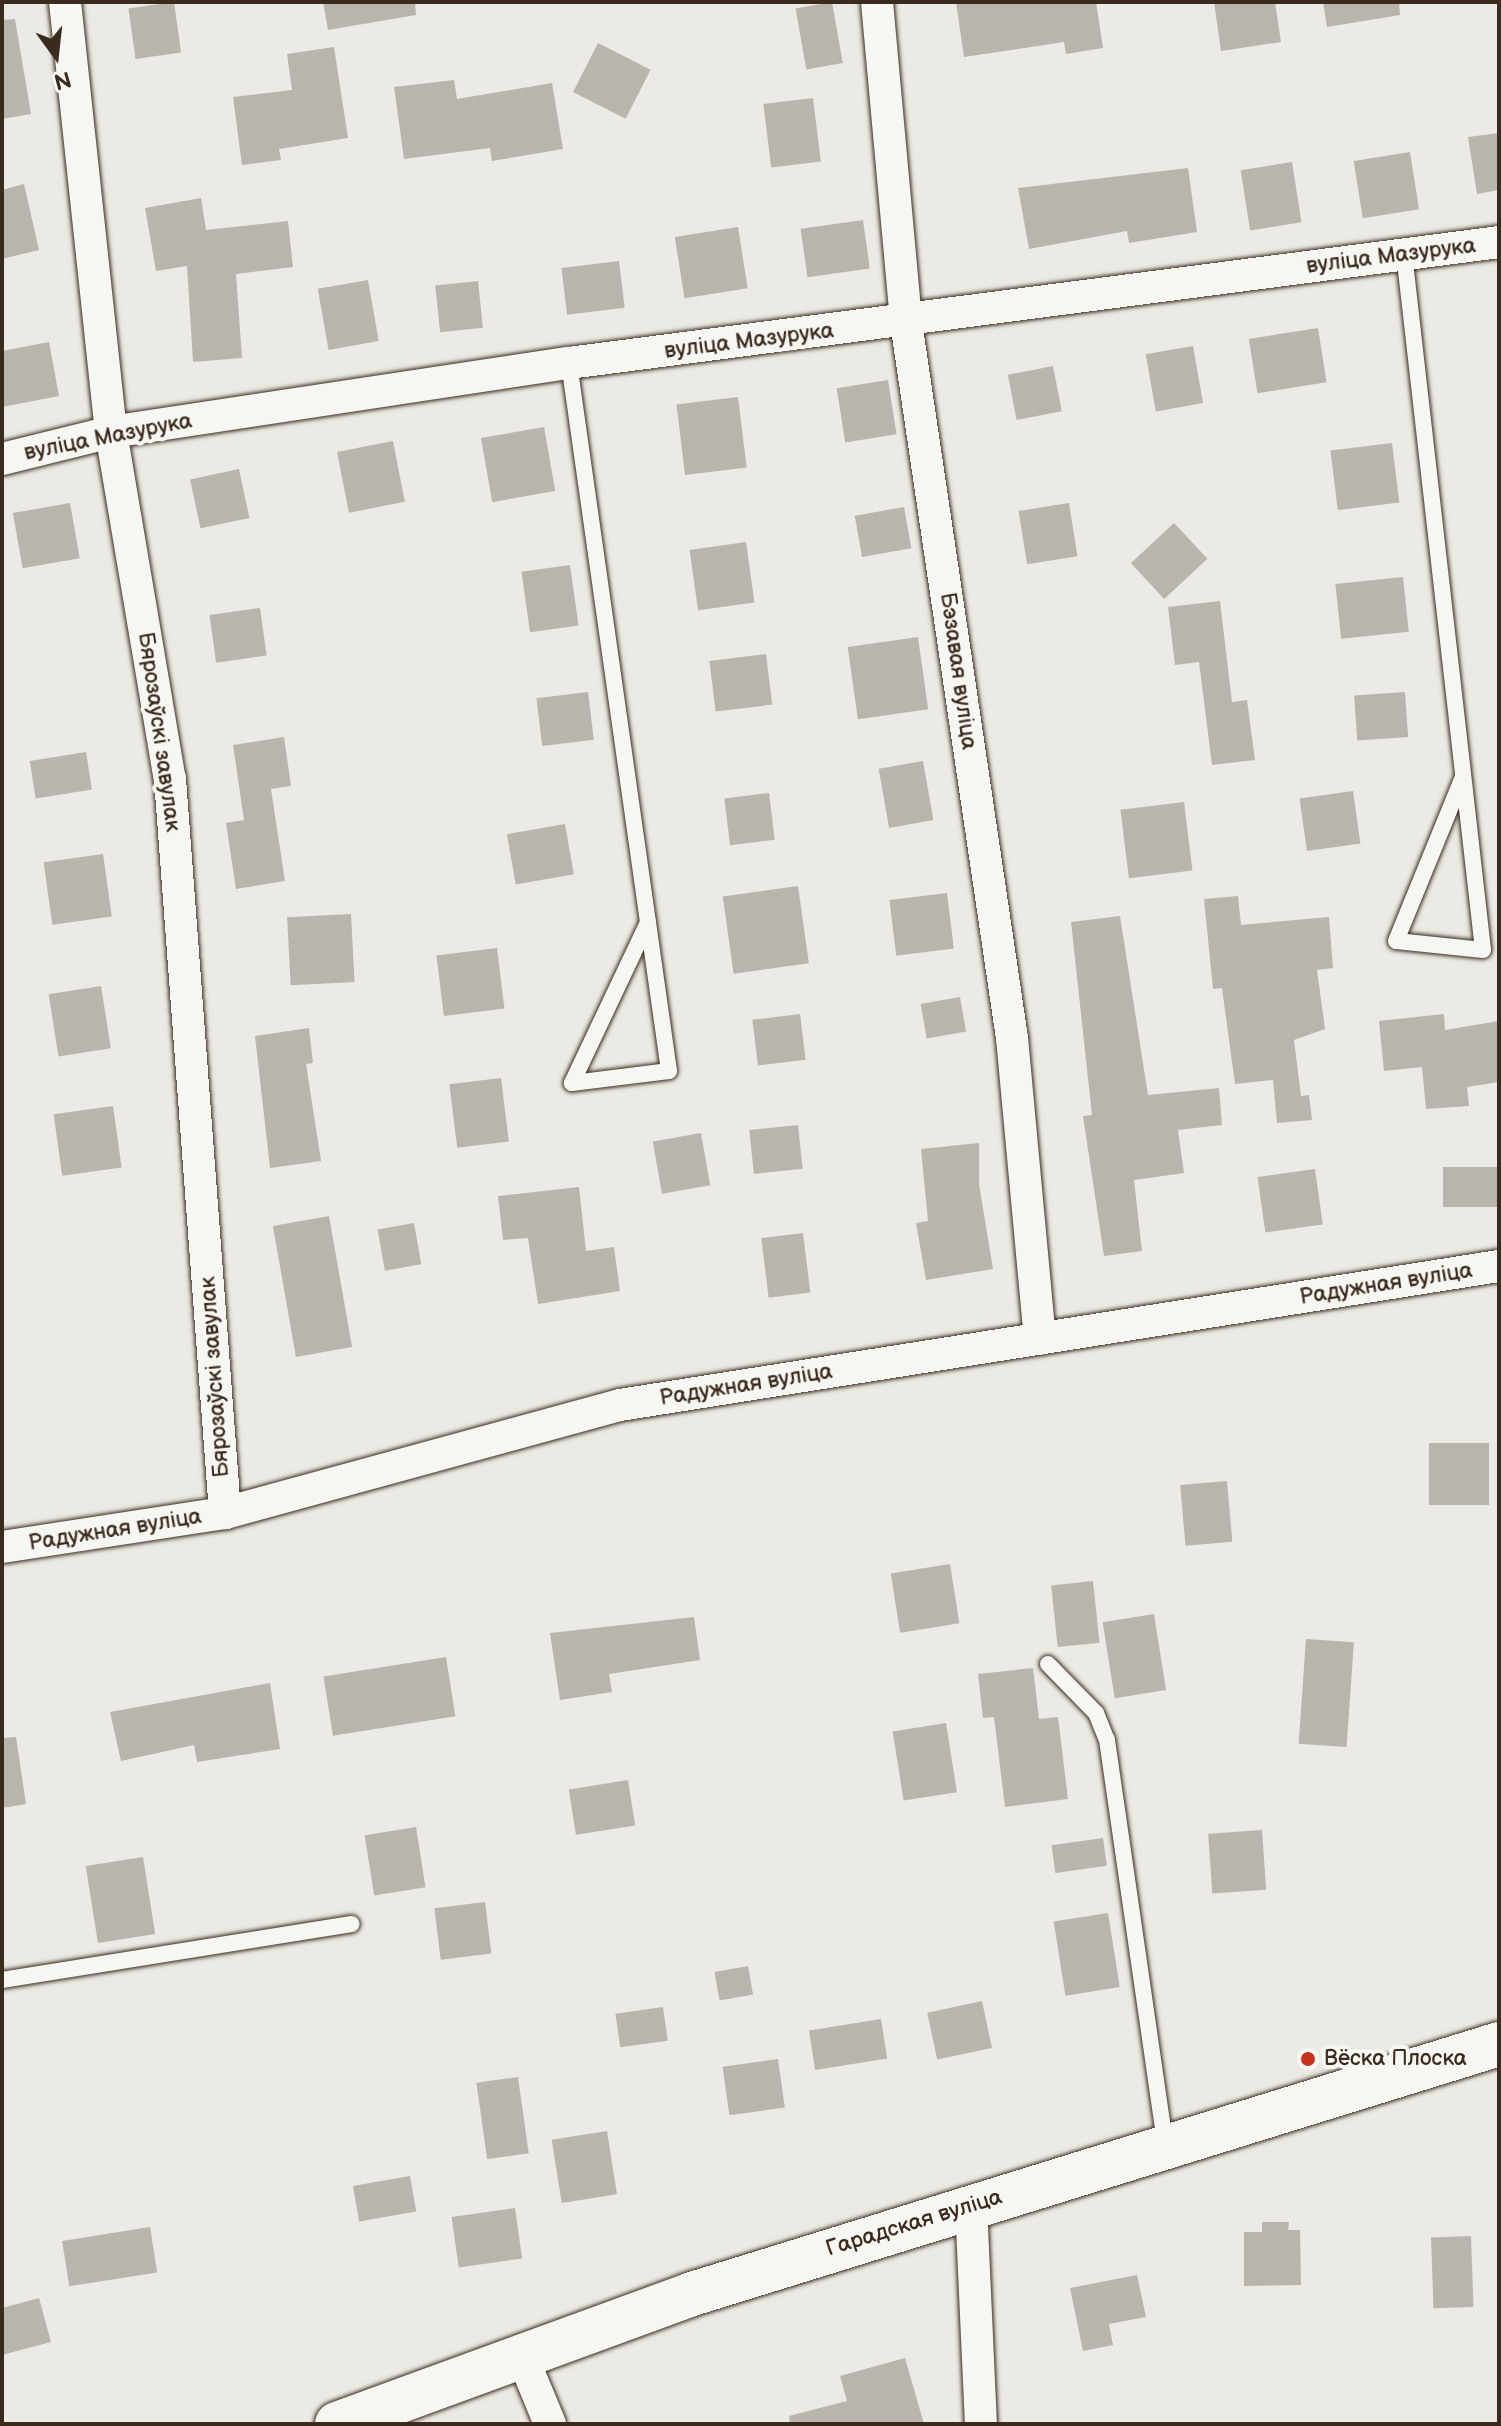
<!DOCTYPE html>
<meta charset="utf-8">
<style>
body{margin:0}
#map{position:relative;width:1501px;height:2426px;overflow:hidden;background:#ebeae5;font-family:"Balsamiq Sans",sans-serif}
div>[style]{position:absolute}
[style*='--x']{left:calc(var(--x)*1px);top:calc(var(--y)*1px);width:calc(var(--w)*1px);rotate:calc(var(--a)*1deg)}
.building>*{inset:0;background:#bab4ae;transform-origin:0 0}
.roads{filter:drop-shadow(0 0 2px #3b2a1e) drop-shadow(0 0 2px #3b2a1e)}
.lane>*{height:16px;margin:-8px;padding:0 8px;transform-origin:8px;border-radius:8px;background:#f6f6f2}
.street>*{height:32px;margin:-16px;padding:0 16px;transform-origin:16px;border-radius:16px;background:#f6f6f2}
.secondary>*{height:44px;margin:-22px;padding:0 22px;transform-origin:22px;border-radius:22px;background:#f6f6f2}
.dots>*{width:22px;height:22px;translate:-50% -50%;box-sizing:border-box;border:4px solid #f6f6f2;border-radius:50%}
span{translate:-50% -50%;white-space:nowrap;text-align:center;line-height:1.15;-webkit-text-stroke:8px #f6f6f2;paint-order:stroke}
.street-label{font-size:22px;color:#3b2a1e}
.poi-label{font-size:22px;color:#3b2a1e}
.left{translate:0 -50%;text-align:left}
.frame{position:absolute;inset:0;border:4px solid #3b2a1e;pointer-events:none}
.north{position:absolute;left:16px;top:16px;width:80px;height:80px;-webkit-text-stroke:6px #f6f6f2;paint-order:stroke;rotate:165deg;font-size:22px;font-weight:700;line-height:32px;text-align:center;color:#3b2a1e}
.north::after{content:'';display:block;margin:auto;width:28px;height:36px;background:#3b2a1e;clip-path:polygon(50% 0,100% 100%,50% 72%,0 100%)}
</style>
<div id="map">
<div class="building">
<i style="left:174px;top:2px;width:51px;height:46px;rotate:82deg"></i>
<i style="clip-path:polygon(323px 2px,415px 2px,416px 15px,328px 30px)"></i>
<i style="left:832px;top:2px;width:62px;height:37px;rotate:80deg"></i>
<i style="clip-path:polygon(956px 2px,1096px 2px,1103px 48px,1066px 54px,1064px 42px,964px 57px)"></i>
<i style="clip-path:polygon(1214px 2px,1275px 2px,1281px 42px,1221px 51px)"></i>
<i style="clip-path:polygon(1323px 2px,1399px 2px,1400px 15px,1327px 27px)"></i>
<i style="clip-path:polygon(15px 19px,31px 114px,2px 119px,2px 20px)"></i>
<i style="left:598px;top:43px;width:59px;height:55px;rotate:27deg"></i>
<i style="clip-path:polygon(334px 47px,348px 138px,279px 149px,281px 160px,242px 165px,233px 97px,292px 90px,287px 54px)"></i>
<i style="clip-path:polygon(454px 80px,457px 99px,552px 83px,563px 149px,492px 161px,490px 148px,404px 159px,394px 87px)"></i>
<i style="left:813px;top:98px;width:64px;height:50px;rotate:83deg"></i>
<i style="clip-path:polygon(1499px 133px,1499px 190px,1477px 194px,1468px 137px)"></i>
<i style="left:1410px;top:152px;width:58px;height:57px;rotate:81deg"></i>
<i style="left:1292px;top:162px;width:61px;height:52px;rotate:81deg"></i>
<i style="clip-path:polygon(1188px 168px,1197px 232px,1129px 243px,1127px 231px,1029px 249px,1018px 188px)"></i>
<i style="clip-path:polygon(24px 184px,39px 250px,2px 259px,2px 190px)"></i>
<i style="clip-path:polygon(201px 198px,206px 230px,288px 221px,293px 267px,236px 274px,242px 358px,193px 362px,187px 266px,156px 271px,145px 208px)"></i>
<i style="left:863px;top:220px;width:49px;height:63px;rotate:82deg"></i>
<i style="left:738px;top:227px;width:62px;height:64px;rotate:81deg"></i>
<i style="left:619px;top:261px;width:47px;height:58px;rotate:83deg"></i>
<i style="left:368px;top:280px;width:62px;height:51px;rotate:80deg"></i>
<i style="left:478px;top:281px;width:47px;height:43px;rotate:84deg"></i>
<i style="left:1318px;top:328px;width:55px;height:70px;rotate:81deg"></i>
<i style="clip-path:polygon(49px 342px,59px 396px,2px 407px,2px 351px)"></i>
<i style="left:1193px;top:346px;width:58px;height:48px;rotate:80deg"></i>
<i style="left:1053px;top:366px;width:46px;height:46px;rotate:79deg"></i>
<i style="left:888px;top:380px;width:55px;height:52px;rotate:81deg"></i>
<i style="left:738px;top:397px;width:71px;height:62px;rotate:83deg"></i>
<i style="left:544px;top:427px;width:65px;height:64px;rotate:80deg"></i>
<i style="left:393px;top:441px;width:62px;height:57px;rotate:79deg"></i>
<i style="left:1392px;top:443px;width:60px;height:62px;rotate:83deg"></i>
<i style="left:239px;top:469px;width:50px;height:50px;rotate:78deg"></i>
<i style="left:70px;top:503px;width:56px;height:58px;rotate:80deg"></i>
<i style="left:1069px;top:503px;width:54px;height:51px;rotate:81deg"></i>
<i style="left:904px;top:507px;width:42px;height:50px;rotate:80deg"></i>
<i style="left:1174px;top:523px;width:49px;height:59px;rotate:47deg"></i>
<i style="left:746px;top:542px;width:61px;height:57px;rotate:82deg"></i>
<i style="left:570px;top:565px;width:61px;height:49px;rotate:82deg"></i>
<i style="left:1403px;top:577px;width:55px;height:68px;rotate:84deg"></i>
<i style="clip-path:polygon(1220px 601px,1232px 702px,1247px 700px,1255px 760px,1212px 765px,1199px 662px,1175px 665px,1168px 607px)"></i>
<i style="left:260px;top:608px;width:48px;height:51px;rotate:82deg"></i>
<i style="left:918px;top:637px;width:73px;height:71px;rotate:82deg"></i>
<i style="left:766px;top:654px;width:51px;height:57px;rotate:83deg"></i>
<i style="left:588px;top:692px;width:48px;height:52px;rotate:83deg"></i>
<i style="left:1405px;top:692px;width:45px;height:51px;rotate:86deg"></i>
<i style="clip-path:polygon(284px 737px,291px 786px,271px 789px,285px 881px,236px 889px,226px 823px,244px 820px,233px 745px)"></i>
<i style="left:86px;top:752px;width:38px;height:57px;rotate:81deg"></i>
<i style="left:923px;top:761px;width:60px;height:45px;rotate:80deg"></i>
<i style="left:1353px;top:791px;width:53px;height:54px;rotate:82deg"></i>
<i style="left:769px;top:793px;width:47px;height:45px;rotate:83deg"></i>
<i style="left:1184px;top:802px;width:69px;height:64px;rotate:83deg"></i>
<i style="left:565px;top:824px;width:51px;height:59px;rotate:80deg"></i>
<i style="left:103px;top:854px;width:63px;height:60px;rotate:82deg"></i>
<i style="left:798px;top:886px;width:78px;height:76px;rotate:82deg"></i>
<i style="left:947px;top:893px;width:56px;height:58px;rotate:83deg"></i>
<i style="clip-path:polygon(1238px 896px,1241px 925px,1329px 917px,1333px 968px,1317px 970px,1325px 1029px,1294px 1040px,1301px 1096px,1309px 1095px,1312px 1120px,1277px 1123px,1273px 1080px,1235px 1084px,1222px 988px,1213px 989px,1204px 899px)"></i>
<i style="left:351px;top:914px;width:68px;height:64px;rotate:87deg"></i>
<i style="clip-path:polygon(1120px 916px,1148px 1095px,1219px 1088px,1222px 1125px,1178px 1130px,1184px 1173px,1134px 1180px,1142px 1251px,1104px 1256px,1083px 1116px,1092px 1115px,1071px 922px)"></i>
<i style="left:497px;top:948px;width:61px;height:61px;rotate:83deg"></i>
<i style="left:101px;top:986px;width:63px;height:53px;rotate:81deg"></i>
<i style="left:960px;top:997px;width:35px;height:40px;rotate:80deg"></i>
<i style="left:800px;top:1014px;width:46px;height:48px;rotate:83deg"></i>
<i style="clip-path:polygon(1444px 1014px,1445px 1030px,1499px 1021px,1499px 1082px,1467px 1087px,1469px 1106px,1426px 1109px,1422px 1067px,1384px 1071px,1379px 1021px)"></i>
<i style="clip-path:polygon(309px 1028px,313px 1063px,306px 1064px,321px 1161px,270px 1168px,255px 1036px)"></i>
<i style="left:501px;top:1078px;width:64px;height:52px;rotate:83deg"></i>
<i style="left:113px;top:1106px;width:62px;height:60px;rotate:82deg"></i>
<i style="left:798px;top:1125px;width:44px;height:49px;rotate:84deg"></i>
<i style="left:701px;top:1133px;width:53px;height:49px;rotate:80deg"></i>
<i style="clip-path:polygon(979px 1143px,979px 1184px,993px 1269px,926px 1280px,916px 1223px,928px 1221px,921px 1149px)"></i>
<i style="left:1499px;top:1167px;width:40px;height:56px;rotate:90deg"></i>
<i style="left:1315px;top:1169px;width:56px;height:58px;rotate:82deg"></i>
<i style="clip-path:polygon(579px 1187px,586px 1251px,614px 1247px,620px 1291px,538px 1304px,528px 1238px,503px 1240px,498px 1196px)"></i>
<i style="left:329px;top:1216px;width:133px;height:57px;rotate:80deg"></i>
<i style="left:414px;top:1223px;width:42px;height:37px;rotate:80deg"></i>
<i style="left:803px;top:1233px;width:60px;height:42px;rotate:83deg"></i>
<i style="left:1429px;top:1443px;width:60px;height:62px"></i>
<i style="left:1227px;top:1481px;width:61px;height:47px;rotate:85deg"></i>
<i style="left:950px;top:1564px;width:60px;height:60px;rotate:81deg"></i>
<i style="left:1093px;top:1581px;width:62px;height:42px;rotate:84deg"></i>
<i style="left:1154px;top:1614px;width:77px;height:52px;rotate:81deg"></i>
<i style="clip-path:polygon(694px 1617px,700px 1660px,609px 1674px,612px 1692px,560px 1700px,550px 1633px)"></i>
<i style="left:1306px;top:1639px;width:48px;height:105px;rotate:4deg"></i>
<i style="left:446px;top:1657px;width:60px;height:124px;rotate:81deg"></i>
<i style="clip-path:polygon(1033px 1668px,1039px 1719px,1058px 1717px,1068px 1799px,1005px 1807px,994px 1717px,983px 1718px,978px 1674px)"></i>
<i style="clip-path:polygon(270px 1683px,280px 1749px,197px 1762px,194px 1745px,121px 1761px,110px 1712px)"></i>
<i style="left:946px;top:1723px;width:70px;height:54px;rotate:81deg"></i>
<i style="clip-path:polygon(16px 1737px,26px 1804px,2px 1808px,2px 1738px)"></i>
<i style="left:628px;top:1780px;width:46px;height:60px;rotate:81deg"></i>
<i style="left:416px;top:1827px;width:61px;height:52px;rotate:81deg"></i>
<i style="left:1262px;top:1830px;width:60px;height:54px;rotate:86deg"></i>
<i style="left:1103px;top:1838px;width:28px;height:52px;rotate:82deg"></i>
<i style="left:143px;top:1857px;width:78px;height:58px;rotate:81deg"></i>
<i style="left:485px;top:1902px;width:52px;height:51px;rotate:83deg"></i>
<i style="left:1108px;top:1913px;width:75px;height:55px;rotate:81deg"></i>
<i style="left:748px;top:1966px;width:29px;height:34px;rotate:80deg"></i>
<i style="left:982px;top:2001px;width:48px;height:56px;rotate:78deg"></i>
<i style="left:663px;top:2007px;width:34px;height:48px;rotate:82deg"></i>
<i style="left:881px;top:2019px;width:40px;height:73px;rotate:81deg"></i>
<i style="left:778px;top:2059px;width:49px;height:56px;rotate:82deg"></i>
<i style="left:518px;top:2077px;width:77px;height:42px;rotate:82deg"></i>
<i style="left:607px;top:2131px;width:64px;height:56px;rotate:81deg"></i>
<i style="left:410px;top:2176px;width:36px;height:58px;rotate:80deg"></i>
<i style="left:515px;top:2208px;width:51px;height:64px;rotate:82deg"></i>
<i style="clip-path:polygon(1262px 2222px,1289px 2222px,1288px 2230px,1300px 2230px,1301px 2285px,1244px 2286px,1244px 2232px,1262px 2232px)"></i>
<i style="left:150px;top:2227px;width:46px;height:89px;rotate:81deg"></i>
<i style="left:1471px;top:2236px;width:71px;height:40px;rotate:88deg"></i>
<i style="clip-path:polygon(1137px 2275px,1146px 2317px,1109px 2324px,1113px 2345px,1083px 2351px,1070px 2288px)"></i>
<i style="clip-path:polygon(39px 2298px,51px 2342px,2px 2355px,2px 2308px)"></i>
<i style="clip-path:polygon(905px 2358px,924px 2424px,790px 2424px,789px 2416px,847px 2401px,840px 2376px)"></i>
</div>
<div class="roads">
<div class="lane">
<i style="--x:1404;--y:253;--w:701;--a:83.53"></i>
<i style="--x:1483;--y:950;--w:87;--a:-174.1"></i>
<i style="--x:1396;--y:941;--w:177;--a:-67.8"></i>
<i style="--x:569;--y:363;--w:715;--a:81.96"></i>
<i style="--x:669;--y:1071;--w:98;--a:172.9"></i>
<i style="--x:572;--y:1083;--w:178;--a:-64.7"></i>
<i style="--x:1048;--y:1664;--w:69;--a:45.6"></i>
<i style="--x:1096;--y:1713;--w:29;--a:68"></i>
<i style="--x:1107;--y:1740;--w:408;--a:81.8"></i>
<i style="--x:2;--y:1980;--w:354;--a:-9.1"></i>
</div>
<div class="street">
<i style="--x:65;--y:2;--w:432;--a:83.9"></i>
<i style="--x:111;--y:432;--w:352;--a:80.4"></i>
<i style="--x:170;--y:779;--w:736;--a:85.71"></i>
<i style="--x:877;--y:2;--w:321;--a:84.8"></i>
<i style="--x:906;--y:322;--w:724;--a:81.58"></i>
<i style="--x:1012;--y:1038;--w:302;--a:84.7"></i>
<i style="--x:2;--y:459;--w:112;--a:-13.9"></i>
<i style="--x:111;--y:432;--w:463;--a:-8.6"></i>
<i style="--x:569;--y:363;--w:938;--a:-7.41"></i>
<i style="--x:2;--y:1547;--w:226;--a:-8.7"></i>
<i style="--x:225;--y:1513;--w:409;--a:-15.3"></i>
<i style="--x:620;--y:1405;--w:890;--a:-8.99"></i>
<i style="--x:971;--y:2205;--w:219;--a:87.4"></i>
<i style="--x:522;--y:2356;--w:74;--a:67.6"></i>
</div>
<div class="secondary">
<i style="--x:337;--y:2424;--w:378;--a:-20.1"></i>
<i style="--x:692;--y:2294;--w:845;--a:-17.21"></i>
</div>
</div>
<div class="dots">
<i style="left:1308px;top:2059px;background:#c8321e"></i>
</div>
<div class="street-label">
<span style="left:1391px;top:256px;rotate:-7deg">вуліца Мазурука</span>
<span style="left:749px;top:341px;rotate:-7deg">вуліца Мазурука</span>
<span style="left:108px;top:437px;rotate:-11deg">вуліца Мазурука</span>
<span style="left:958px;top:671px;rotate:82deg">Бэзавая вуліца</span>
<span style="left:159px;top:732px;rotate:82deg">Бярозаўскі завулак</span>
<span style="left:1386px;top:1284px;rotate:-9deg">Радужная вуліца</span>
<span style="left:215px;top:1377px;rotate:-94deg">Бярозаўскі завулак</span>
<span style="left:746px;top:1385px;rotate:-9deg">Радужная вуліца</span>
<span style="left:115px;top:1530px;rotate:-9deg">Радужная вуліца</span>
<span style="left:914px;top:2223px;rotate:-17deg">Гарадская вуліца</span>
</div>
<div class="poi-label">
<span class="left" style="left:1324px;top:2059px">Вёска Плоска</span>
</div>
<div class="frame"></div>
<div class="north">N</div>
</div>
